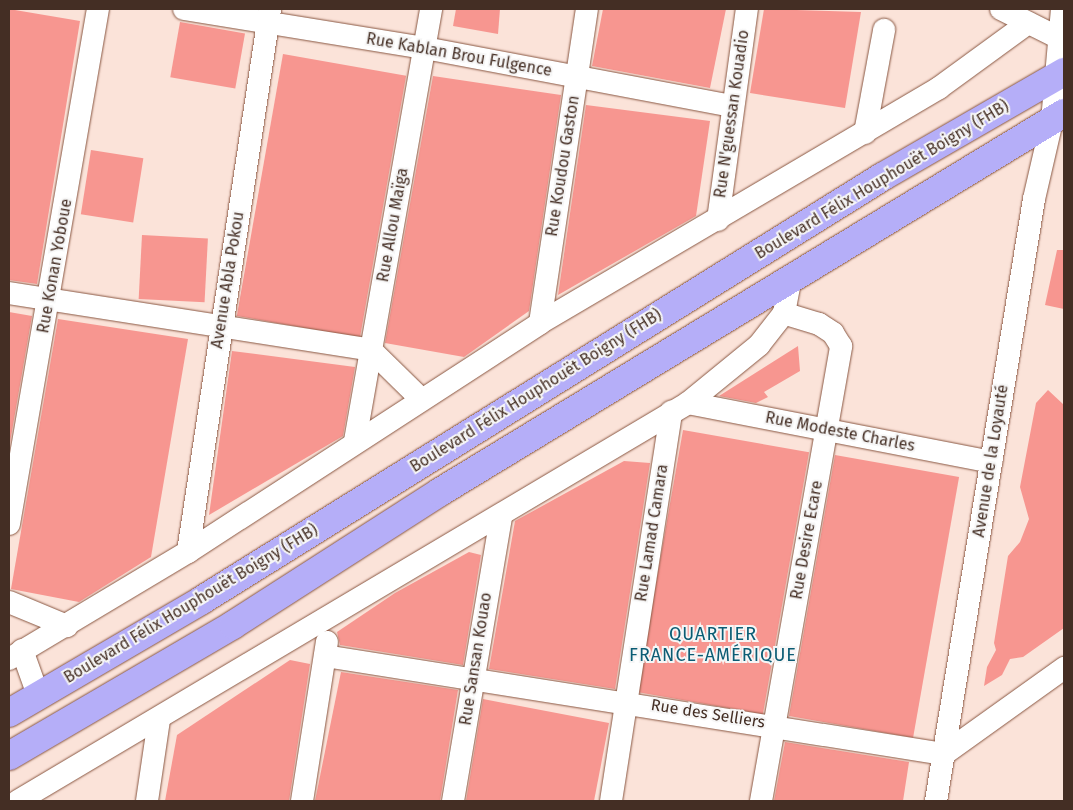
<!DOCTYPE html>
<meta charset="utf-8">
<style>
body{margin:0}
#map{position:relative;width:1073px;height:810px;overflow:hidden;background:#fbe3d9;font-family:"Fira Sans",sans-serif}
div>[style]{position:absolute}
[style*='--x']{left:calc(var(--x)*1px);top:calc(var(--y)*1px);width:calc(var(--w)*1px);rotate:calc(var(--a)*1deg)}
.building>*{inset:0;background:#f79690;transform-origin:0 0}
.roads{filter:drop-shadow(0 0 1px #895742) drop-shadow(0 0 1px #895742)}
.minor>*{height:22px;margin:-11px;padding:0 11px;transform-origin:11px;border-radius:11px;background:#fff}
.major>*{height:28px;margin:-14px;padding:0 14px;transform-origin:14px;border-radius:14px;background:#b5aef8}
span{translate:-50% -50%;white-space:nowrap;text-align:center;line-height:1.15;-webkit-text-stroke:4px #f6f6f6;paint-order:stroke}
.street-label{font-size:16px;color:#442e24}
.neighbourhood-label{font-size:18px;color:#0b5c74;letter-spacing:1px}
.frame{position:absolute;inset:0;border:10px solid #442e24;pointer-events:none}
</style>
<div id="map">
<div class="building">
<i style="clip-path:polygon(9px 9px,80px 21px,37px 284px,9px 280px)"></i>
<i style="clip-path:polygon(456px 9px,500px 9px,498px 34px,453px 26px)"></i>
<i style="clip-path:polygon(603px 9px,726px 9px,710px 88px,592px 66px)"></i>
<i style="clip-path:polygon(764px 9px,861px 12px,845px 108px,750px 93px)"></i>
<i style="left:180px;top:22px;width:66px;height:56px;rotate:10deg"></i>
<i style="left:283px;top:54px;width:125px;height:266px;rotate:10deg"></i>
<i style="clip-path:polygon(433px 76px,561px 95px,529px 311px,464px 357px,385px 343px)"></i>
<i style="clip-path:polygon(586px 105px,710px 121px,696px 216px,558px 295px)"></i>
<i style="left:91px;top:150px;width:53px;height:65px;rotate:9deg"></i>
<i style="left:142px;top:235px;width:66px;height:64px;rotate:3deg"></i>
<i style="clip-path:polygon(1057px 250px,1064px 250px,1064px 309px,1045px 305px)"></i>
<i style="clip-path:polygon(9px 312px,32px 316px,9px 448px)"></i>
<i style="clip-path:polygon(58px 319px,188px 339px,151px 557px,79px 602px,11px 589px)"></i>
<i style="clip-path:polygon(798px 346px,800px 371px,764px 392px,768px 397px,756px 403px,719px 396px)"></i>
<i style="clip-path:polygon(232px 351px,355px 367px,343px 436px,209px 515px)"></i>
<i style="clip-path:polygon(1048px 390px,1064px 405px,1064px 628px,1023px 657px,1010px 659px,1002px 675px,984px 686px,987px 667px,996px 650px,994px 643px,1008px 556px,1020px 542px,1029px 519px,1020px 487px,1036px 403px)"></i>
<i style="left:683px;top:430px;width:128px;height:266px;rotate:10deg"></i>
<i style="left:835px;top:455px;width:126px;height:265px;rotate:10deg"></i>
<i style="clip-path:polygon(624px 461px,650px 463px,615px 689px,489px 669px,515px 521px)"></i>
<i style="clip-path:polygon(469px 552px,481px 555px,463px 665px,340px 645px,337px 632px,395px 593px)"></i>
<i style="clip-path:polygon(290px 660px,310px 664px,289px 801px,165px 801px,177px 735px)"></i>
<i style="clip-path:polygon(341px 672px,458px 690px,440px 801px,315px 801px)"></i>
<i style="clip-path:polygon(483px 699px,609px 723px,594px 801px,466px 801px)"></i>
<i style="clip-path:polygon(785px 742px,909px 762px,903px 801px,774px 801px)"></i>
</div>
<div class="roads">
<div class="minor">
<i style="--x:184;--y:9;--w:244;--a:9.2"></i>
<i style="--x:425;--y:48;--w:312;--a:10.7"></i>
<i style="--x:1001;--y:9;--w:65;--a:26.6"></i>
<i style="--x:865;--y:133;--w:105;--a:-79.5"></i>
<i style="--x:718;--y:220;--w:213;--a:-82.2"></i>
<i style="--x:9;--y:293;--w:366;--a:8.9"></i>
<i style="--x:371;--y:350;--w:69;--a:44.4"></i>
<i style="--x:540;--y:323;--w:317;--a:-81.5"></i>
<i style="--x:688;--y:403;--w:309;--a:11"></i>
<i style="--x:355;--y:441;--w:439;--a:-80"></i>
<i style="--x:9;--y:524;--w:523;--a:-80.2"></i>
<i style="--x:188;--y:552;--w:549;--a:-81.41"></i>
<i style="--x:9;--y:602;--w:63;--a:22.5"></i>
<i style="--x:22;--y:650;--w:48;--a:70.4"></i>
<i style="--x:325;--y:656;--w:627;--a:9"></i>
<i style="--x:944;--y:754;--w:148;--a:-35.6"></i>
<i style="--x:9;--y:659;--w:209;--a:-30.9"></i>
<i style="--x:188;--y:552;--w:420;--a:-33"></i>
<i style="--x:540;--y:323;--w:463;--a:-30.5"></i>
<i style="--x:939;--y:88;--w:110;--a:-36.1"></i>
<i style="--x:18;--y:801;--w:779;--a:-30.71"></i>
<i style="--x:688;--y:403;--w:92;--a:-39.2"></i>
<i style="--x:759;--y:345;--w:41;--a:-52"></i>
<i style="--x:784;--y:313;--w:37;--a:-79"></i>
<i style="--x:147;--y:801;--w:82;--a:-81.6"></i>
<i style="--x:302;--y:801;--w:161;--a:-81.1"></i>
<i style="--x:453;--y:801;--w:289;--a:-80.4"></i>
<i style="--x:611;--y:801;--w:394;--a:-81.2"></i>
<i style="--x:761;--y:801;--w:462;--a:-80"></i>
<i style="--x:841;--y:346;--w:15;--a:-122"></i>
<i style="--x:833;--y:333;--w:17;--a:-147"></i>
<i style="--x:819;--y:324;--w:37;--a:-163"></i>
<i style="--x:936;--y:801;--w:610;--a:-80.75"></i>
<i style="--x:1034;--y:199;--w:80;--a:-77"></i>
<i style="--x:1052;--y:121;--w:112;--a:-84.9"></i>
</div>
<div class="major">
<i style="--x:9;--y:713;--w:224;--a:-30.3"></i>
<i style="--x:202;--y:600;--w:801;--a:-31.88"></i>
<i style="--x:882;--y:177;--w:210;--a:-30"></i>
<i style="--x:9;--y:756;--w:259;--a:-30.3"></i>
<i style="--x:233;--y:625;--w:246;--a:-32.7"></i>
<i style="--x:440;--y:492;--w:730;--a:-31.27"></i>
</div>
</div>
<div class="street-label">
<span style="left:459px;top:55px;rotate:10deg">Rue Kablan Brou Fulgence</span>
<span style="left:732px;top:114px;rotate:-82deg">Rue N'guessan Kouadio</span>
<span style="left:563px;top:166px;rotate:-81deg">Rue Koudou Gaston</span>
<span style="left:882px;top:180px;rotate:-31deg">Boulevard Félix Houphouët Boigny (FHB)</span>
<span style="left:393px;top:225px;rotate:-80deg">Rue Allou Maïga</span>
<span style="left:55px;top:266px;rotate:-80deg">Rue Konan Yoboue</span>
<span style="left:228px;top:280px;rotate:-81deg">Avenue Abla Pokou</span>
<span style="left:536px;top:391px;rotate:-32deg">Boulevard Félix Houphouët Boigny (FHB)</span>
<span style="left:840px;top:432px;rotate:11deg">Rue Modeste Charles</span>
<span style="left:991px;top:461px;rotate:-81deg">Avenue de la Loyauté</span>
<span style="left:652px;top:533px;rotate:-81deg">Rue Lamad Camara</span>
<span style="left:807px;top:540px;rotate:-80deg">Rue Desire Ecare</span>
<span style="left:191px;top:604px;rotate:-31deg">Boulevard Félix Houphouët Boigny (FHB)</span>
<span style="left:476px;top:659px;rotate:-81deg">Rue Sansan Kouao</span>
<span style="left:708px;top:714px;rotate:9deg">Rue des Selliers</span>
</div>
<div class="neighbourhood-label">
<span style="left:713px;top:645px">QUARTIER<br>FRANCE-AMÉRIQUE</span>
</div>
<div class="frame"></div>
</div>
